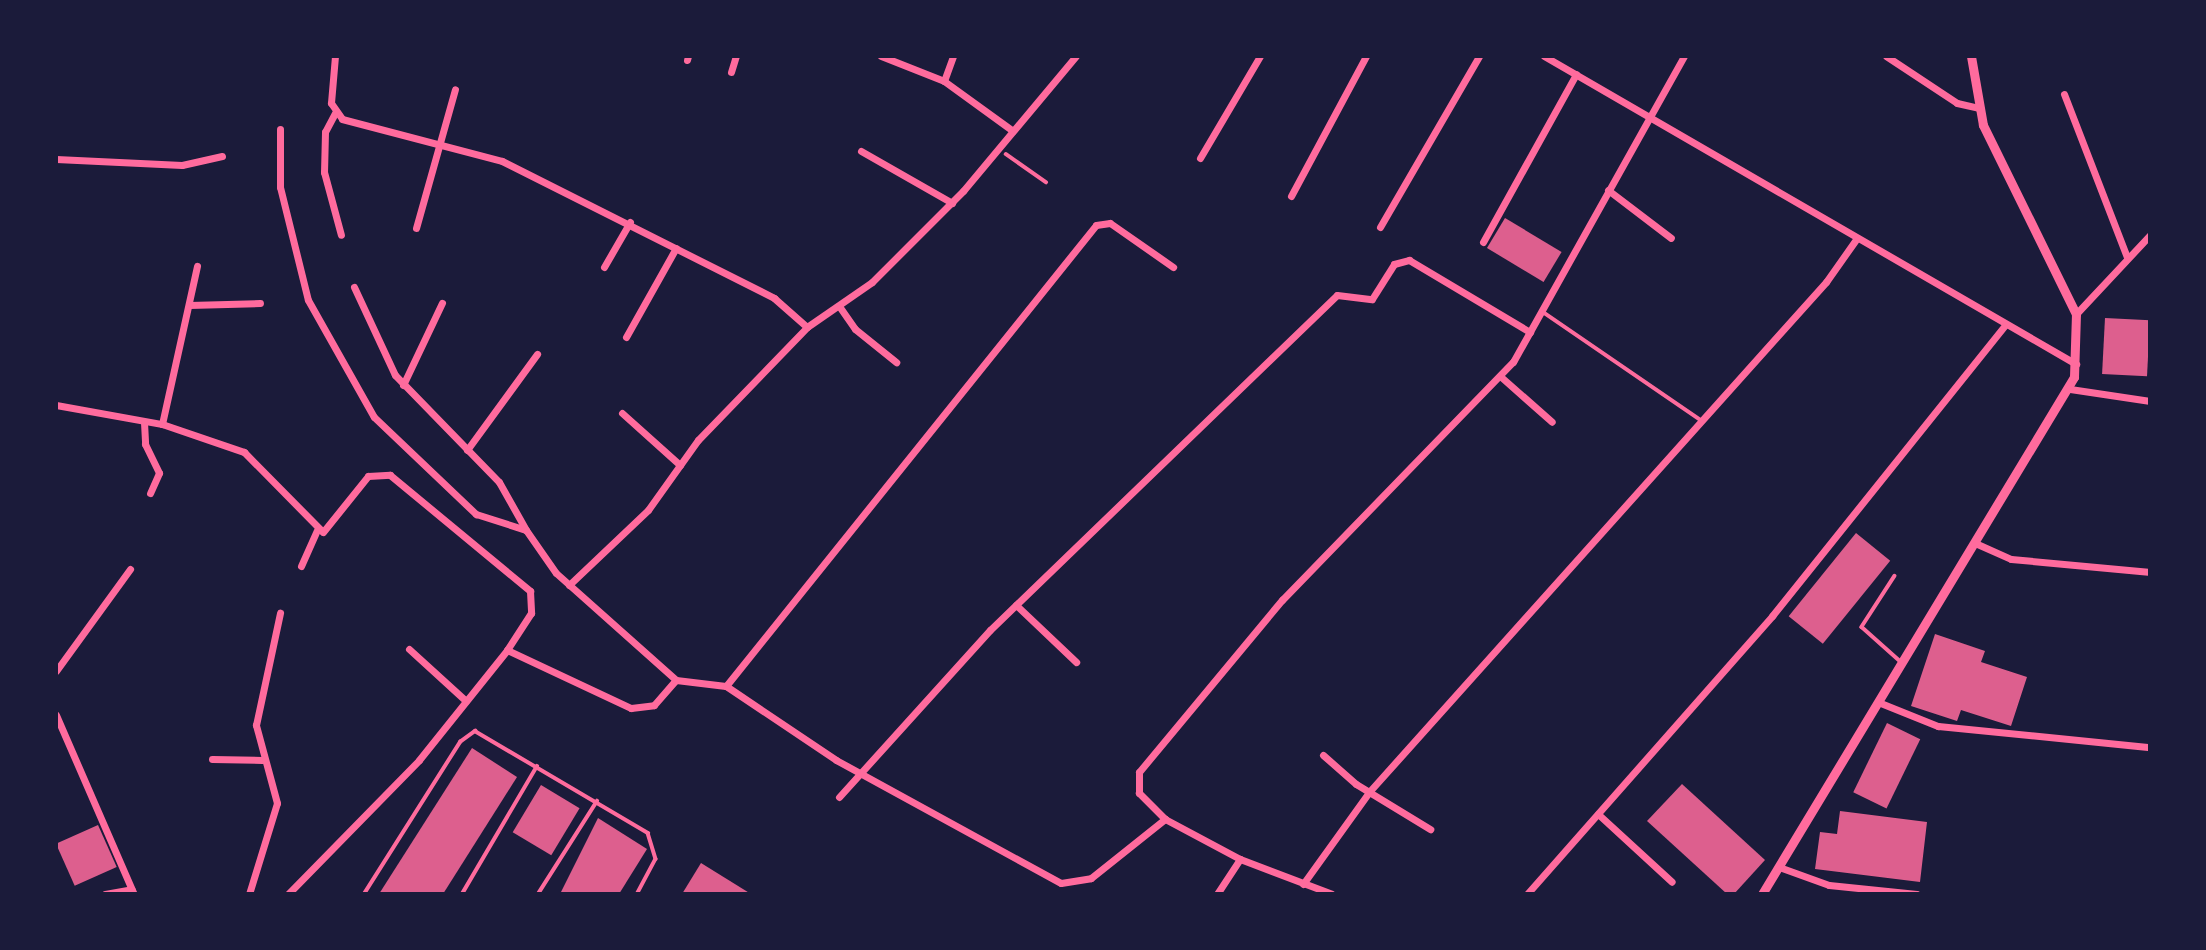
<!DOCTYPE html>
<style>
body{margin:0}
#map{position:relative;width:2206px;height:950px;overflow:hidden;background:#1b1b3a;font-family:"Asap Condensed",sans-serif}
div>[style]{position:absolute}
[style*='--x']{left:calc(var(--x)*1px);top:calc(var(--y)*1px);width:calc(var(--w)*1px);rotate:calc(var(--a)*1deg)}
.building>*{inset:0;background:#dd5f8e;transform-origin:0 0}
.path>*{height:3.5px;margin:-1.75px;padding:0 1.75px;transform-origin:1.75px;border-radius:1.75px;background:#ff6b9d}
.service>*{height:3.5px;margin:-1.75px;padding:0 1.75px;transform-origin:1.75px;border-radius:1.75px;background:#ff6b9d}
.minor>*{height:7px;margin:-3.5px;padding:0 3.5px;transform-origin:3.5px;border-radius:3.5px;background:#ff6b9d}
.tertiary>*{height:9px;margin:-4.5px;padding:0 4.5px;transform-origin:4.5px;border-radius:4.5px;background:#ff6b9d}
span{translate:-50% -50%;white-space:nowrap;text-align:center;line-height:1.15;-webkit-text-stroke:5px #1b1b3a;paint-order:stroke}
.frame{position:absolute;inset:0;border:58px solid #1b1b3a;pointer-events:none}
</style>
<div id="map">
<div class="building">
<i style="left:1505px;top:218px;width:66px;height:35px;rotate:31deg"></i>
<i style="left:2105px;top:318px;width:45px;height:56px;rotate:3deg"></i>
<i style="left:1856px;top:533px;width:44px;height:107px;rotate:39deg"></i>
<i style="clip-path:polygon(1935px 634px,1985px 651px,1981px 662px,2027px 677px,2011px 726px,1961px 710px,1957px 721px,1911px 706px)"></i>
<i style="left:1887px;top:723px;width:37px;height:77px;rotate:26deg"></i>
<i style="clip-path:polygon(472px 748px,517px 777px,443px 894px,379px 894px)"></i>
<i style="clip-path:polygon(1682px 784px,1765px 860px,1734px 894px,1727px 894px,1647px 821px)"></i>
<i style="left:541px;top:785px;width:45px;height:55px;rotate:31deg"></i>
<i style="clip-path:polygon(1840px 811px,1927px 822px,1920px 882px,1815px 869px,1820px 832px,1837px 834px)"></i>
<i style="clip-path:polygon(598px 818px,647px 849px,619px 894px,560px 894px)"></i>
<i style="left:98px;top:825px;width:46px;height:46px;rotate:66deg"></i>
<i style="clip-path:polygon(701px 863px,751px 894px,682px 894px)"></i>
</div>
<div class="path">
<i style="--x:1006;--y:154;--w:49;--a:35"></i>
</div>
<div class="service">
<i style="--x:1543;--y:312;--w:191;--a:34.4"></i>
<i style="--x:1895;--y:576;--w:61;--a:122.9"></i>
<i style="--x:1862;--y:627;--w:51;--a:41.8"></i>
<i style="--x:364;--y:894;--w:180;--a:-57.7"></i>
<i style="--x:460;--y:742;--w:19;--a:-36"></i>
<i style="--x:475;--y:731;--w:201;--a:30.5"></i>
<i style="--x:648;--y:833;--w:27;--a:73"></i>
<i style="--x:656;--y:859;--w:40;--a:118"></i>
<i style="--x:462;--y:894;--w:148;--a:-59.6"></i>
<i style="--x:538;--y:894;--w:110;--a:-57.6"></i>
</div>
<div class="minor">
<i style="--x:335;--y:56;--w:47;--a:94.9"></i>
<i style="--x:331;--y:103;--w:19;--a:55"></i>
<i style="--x:342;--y:119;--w:165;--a:14.7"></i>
<i style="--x:502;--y:161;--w:305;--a:26.7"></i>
<i style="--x:774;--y:298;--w:44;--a:41.3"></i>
<i style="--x:881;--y:56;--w:68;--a:21.6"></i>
<i style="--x:944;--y:81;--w:85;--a:35.9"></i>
<i style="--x:1544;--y:56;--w:615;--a:30.07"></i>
<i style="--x:1886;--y:56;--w:85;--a:33.5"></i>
<i style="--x:1957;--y:103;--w:22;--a:13"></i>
<i style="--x:687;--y:60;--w:4;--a:-76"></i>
<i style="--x:731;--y:72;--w:17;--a:-73"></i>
<i style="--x:944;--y:81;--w:27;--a:-70"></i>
<i style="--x:2064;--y:94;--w:175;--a:68.9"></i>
<i style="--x:335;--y:113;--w:21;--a:118"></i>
<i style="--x:325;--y:132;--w:40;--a:91.4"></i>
<i style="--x:324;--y:172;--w:65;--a:74.9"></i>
<i style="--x:280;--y:129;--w:58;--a:90"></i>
<i style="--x:280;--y:187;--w:116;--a:76.1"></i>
<i style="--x:308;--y:300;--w:134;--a:60.6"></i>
<i style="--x:374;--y:417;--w:141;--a:43.6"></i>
<i style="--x:476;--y:514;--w:52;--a:17.7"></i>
<i style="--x:526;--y:530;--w:52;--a:55.1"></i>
<i style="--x:556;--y:573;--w:161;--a:41.7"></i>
<i style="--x:676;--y:680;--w:50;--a:6.8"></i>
<i style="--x:726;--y:686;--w:133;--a:33.9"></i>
<i style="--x:836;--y:760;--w:256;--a:28.7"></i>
<i style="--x:1061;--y:883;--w:30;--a:-9"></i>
<i style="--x:1091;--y:878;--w:95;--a:-38.6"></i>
<i style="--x:1165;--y:819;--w:85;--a:28.1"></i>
<i style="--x:1240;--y:859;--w:98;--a:20.8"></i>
<i style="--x:861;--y:151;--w:105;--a:29.7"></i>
<i style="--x:1200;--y:158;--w:118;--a:-59.5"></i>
<i style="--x:56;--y:159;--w:126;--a:2.7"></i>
<i style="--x:182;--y:165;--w:41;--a:-12.7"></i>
<i style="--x:1608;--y:190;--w:79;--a:37.3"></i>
<i style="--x:1291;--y:196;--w:159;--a:-61.8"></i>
<i style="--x:1380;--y:227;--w:198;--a:-59.9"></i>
<i style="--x:416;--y:228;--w:144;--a:-74.3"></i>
<i style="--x:1483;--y:242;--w:192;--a:-61"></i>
<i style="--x:604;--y:267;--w:52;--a:-60"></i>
<i style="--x:354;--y:287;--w:97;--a:65"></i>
<i style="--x:395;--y:375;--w:149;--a:45.8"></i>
<i style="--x:499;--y:482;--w:55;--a:60.6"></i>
<i style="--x:189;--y:305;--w:71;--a:-1.6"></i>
<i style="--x:839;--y:306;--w:28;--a:55"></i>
<i style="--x:855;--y:329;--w:53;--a:38.8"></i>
<i style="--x:2076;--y:314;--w:108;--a:-46.9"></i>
<i style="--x:626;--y:337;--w:102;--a:-60.7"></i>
<i style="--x:1500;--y:376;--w:69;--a:41.5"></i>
<i style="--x:403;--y:385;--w:91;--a:-64.6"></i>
<i style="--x:2070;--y:389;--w:81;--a:8.5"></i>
<i style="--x:56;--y:405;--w:108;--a:10.2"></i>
<i style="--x:162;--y:424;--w:87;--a:18.9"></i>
<i style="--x:244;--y:452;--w:112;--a:45.4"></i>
<i style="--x:323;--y:532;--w:72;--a:-51.2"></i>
<i style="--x:368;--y:476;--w:22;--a:-3"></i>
<i style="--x:390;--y:475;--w:182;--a:39.6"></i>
<i style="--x:530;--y:591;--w:22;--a:87"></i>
<i style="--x:531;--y:613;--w:44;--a:123"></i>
<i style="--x:622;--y:413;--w:78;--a:41.9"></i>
<i style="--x:144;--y:422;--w:22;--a:87"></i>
<i style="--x:145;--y:444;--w:32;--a:64"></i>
<i style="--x:159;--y:473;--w:22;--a:114"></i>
<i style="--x:162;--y:424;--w:162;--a:-77.5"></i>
<i style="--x:467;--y:450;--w:119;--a:-53.9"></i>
<i style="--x:1975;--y:543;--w:39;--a:24"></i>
<i style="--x:2011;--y:559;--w:140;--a:5.3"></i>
<i style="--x:301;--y:566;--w:39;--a:-66"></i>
<i style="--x:569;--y:585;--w:109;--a:-43.5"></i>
<i style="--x:648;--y:510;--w:86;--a:-54.5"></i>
<i style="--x:698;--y:440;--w:157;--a:-46"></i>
<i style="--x:807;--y:327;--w:79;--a:-34.7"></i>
<i style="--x:872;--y:282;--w:129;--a:-45"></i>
<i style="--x:963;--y:191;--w:176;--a:-50.1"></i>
<i style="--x:1016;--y:605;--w:83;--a:43.5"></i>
<i style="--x:409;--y:649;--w:77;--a:42.4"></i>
<i style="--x:56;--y:671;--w:126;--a:-54"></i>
<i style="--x:726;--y:686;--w:591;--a:-51.25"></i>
<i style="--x:1096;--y:225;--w:14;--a:-8"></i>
<i style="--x:1110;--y:223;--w:77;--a:34.9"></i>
<i style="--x:1878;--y:702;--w:65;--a:21.8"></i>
<i style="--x:1938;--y:726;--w:213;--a:5.7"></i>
<i style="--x:56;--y:715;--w:195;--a:66.5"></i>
<i style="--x:1323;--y:755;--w:44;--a:41.3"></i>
<i style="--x:1356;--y:784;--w:87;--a:31.3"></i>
<i style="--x:212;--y:759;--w:50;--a:1.1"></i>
<i style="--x:839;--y:797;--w:225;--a:-47.9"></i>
<i style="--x:990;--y:630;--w:482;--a:-44"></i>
<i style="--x:1337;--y:295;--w:35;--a:7"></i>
<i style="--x:1372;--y:299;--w:41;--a:-57.8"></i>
<i style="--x:1394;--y:264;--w:16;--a:-15"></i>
<i style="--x:1409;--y:260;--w:141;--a:30.8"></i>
<i style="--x:1598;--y:814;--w:100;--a:42.6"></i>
<i style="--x:1165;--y:819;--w:37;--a:-135"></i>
<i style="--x:1139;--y:793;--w:21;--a:-90"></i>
<i style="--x:1139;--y:772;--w:224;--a:-50.3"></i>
<i style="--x:1282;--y:600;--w:332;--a:-45.9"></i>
<i style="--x:1513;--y:362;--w:351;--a:-60.8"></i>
<i style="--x:1779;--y:867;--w:53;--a:19.8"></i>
<i style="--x:1829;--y:885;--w:88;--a:5.8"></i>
<i style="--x:1303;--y:884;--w:113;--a:-54.3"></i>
<i style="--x:1369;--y:792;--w:685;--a:-48.14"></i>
<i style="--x:1826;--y:282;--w:54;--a:-54.8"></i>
<i style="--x:105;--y:894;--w:27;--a:-10"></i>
<i style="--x:249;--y:894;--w:95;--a:-72.9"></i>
<i style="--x:277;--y:803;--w:81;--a:-105.1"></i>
<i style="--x:256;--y:725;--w:115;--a:-77.9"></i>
<i style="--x:288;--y:894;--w:187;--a:-45.6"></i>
<i style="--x:419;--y:760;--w:141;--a:-51.3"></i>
<i style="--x:507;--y:650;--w:137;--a:25.1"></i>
<i style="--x:631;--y:708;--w:23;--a:-7"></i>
<i style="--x:654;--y:705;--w:33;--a:-49"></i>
<i style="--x:1217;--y:894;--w:42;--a:-56.7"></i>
<i style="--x:1527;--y:894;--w:371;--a:-48.6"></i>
<i style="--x:1772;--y:616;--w:374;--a:-51.3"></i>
</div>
<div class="tertiary">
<i style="--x:1762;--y:894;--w:604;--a:-58.89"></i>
<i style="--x:2074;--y:377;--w:63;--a:-88.2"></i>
<i style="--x:2076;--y:314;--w:211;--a:-116.2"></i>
<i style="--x:1983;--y:125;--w:70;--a:-99.9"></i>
</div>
<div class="frame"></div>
</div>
